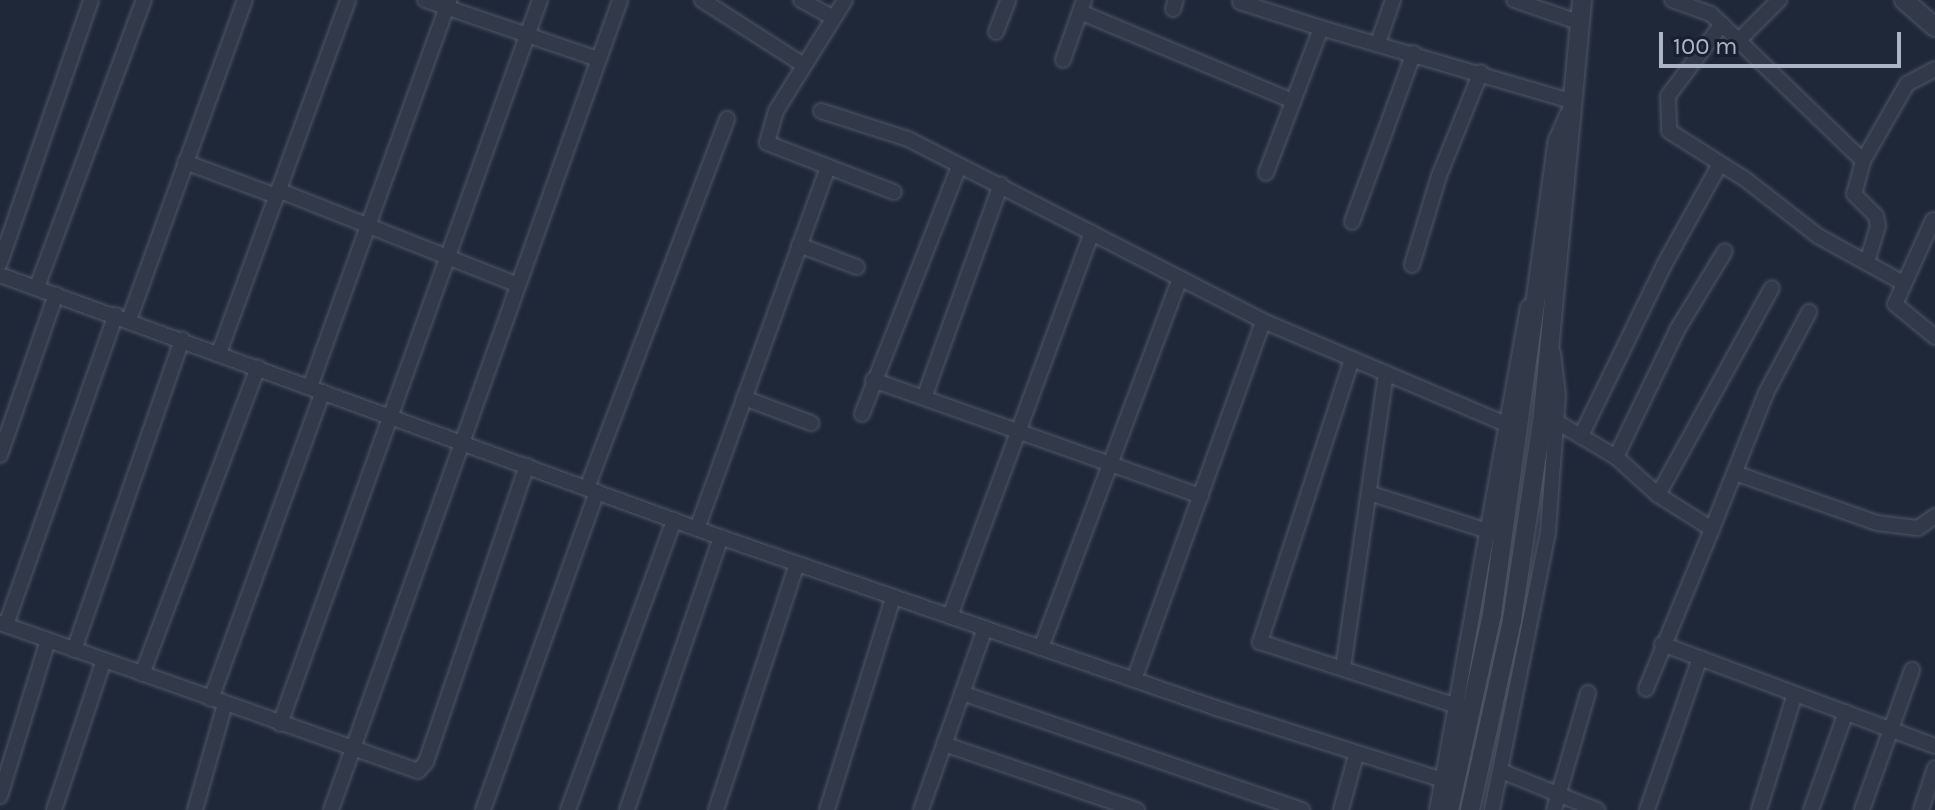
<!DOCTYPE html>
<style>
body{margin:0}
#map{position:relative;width:1935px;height:810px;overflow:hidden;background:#1e2839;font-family:Karla,sans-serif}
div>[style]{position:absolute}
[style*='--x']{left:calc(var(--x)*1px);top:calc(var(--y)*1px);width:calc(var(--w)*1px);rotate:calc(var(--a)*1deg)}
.roads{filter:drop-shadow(0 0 2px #505767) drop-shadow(0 0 2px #505767)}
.minor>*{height:14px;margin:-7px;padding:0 7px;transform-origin:7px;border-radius:7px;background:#323a49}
.tertiary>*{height:18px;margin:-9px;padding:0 9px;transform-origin:9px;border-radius:9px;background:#323a49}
span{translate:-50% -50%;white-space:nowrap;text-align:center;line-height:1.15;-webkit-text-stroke:6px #181f2e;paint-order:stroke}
.scale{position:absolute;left:1659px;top:32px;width:242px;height:36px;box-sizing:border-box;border:4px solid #acb4c6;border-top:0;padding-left:10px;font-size:24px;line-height:28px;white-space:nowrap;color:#acb4c6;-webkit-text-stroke:6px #181f2e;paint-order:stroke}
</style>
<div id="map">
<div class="roads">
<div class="minor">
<i style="--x:425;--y:0;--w:182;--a:18.9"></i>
<i style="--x:702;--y:0;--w:119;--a:32.6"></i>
<i style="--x:801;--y:0;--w:35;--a:29"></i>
<i style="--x:845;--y:0;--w:131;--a:121.9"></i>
<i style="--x:776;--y:111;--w:33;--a:106"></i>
<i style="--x:767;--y:143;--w:136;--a:21.1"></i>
<i style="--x:1514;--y:0;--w:68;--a:19"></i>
<i style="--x:1672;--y:0;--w:41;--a:19.7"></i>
<i style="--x:1711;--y:14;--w:211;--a:44"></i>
<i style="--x:1863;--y:161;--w:34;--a:105"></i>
<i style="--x:1854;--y:194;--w:31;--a:45"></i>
<i style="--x:1876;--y:216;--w:10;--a:79"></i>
<i style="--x:1878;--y:226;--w:38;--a:107"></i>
<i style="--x:1240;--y:2;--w:85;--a:17.8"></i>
<i style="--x:1173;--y:9;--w:9;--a:-72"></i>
<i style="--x:1080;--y:12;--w:231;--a:22.7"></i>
<i style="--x:1722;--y:24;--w:90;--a:126.9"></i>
<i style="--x:1668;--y:96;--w:35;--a:88"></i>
<i style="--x:1669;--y:131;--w:90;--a:32.3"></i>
<i style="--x:1745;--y:179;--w:93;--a:38"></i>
<i style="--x:1818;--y:236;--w:97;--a:28.9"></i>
<i style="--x:996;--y:32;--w:34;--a:-69"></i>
<i style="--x:1739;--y:40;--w:57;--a:-45"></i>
<i style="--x:1378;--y:43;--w:46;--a:-70.8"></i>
<i style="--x:1063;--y:60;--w:64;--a:-70.7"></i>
<i style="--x:821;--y:111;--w:91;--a:17.8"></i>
<i style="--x:908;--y:139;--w:399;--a:27.1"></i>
<i style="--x:1263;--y:321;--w:266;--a:23"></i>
<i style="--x:1863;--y:161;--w:89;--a:-60.3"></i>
<i style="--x:1907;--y:84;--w:32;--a:-28"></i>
<i style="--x:185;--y:162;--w:97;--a:20.5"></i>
<i style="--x:1266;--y:173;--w:155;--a:-69.2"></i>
<i style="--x:1321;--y:28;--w:257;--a:16.3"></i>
<i style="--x:278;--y:190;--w:256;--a:21.6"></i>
<i style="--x:1933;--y:220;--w:92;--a:114.3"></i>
<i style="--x:1895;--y:304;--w:52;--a:39.5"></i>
<i style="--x:1352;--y:222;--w:180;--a:-69.9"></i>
<i style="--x:799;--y:245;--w:62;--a:20.8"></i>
<i style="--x:0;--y:263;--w:278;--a:-70.9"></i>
<i style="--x:1412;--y:265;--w:93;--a:-73.1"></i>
<i style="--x:1439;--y:176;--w:112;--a:-68"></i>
<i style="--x:0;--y:275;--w:763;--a:20"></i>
<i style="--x:717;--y:536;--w:528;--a:19.02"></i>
<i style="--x:1216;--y:708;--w:238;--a:17.6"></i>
<i style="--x:37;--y:287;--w:306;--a:-69.6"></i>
<i style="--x:129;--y:320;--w:340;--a:-70.1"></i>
<i style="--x:219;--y:353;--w:376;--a:-69.9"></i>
<i style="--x:1352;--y:359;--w:298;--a:108"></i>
<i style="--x:1260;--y:642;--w:207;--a:18"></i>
<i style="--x:873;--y:380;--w:348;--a:19.5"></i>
<i style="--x:310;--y:387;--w:411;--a:-70.2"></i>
<i style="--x:744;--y:398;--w:72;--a:20.5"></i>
<i style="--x:924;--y:398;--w:227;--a:-70.2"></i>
<i style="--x:862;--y:414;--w:266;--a:-68.6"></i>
<i style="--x:1557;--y:422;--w:69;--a:30.7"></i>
<i style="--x:1616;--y:457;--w:57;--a:42.1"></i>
<i style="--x:1658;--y:495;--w:64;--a:32.2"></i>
<i style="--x:1712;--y:529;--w:173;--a:112.4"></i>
<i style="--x:1581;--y:436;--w:190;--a:-64.1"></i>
<i style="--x:1664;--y:265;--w:115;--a:-61"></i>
<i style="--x:0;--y:455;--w:170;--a:-70.8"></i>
<i style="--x:1616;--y:457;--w:141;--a:-64.3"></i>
<i style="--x:1677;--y:330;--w:92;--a:-58.7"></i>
<i style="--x:1735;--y:473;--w:151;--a:19.4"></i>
<i style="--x:1877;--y:523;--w:41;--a:7"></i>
<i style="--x:1918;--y:528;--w:21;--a:-35"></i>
<i style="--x:587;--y:488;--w:395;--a:-69.2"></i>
<i style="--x:1369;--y:493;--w:128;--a:17.7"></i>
<i style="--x:1658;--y:495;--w:236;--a:-61.2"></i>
<i style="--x:697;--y:529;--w:383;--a:-70.1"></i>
<i style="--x:1712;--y:529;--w:146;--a:-68.3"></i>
<i style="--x:1766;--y:393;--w:92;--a:-62"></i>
<i style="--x:950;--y:616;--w:409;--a:-69.7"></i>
<i style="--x:0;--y:623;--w:443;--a:19.5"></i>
<i style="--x:418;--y:771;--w:12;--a:-48"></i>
<i style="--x:426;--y:762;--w:313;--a:-71.2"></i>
<i style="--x:6;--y:625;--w:329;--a:-70.5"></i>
<i style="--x:1662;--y:644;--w:291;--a:20.5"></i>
<i style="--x:1041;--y:648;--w:395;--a:-69.4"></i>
<i style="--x:74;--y:650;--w:329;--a:-70.8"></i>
<i style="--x:1343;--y:668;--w:298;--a:-81.7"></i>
<i style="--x:142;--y:674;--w:328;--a:-69.3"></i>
<i style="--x:1134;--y:680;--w:381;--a:-70.2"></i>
<i style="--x:962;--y:693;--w:360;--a:19"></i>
<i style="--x:211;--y:699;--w:327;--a:-70"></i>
<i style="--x:280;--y:724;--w:769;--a:-70.25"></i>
<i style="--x:944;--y:744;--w:204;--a:18.9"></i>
<i style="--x:1501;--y:771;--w:104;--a:22.1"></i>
<i style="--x:0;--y:796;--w:163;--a:-72.9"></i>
<i style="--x:54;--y:810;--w:158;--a:-71.6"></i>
<i style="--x:195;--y:810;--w:110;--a:-74.2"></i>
<i style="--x:331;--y:810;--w:860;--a:-70.36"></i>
<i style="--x:483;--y:810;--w:338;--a:-70.3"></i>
<i style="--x:568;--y:810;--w:309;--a:-69.9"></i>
<i style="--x:627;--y:810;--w:289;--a:-71"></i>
<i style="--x:716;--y:810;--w:259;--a:-71.8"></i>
<i style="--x:827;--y:810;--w:222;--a:-72.7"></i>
<i style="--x:921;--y:810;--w:193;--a:-70.6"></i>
<i style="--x:1341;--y:810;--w:57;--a:-74.7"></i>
<i style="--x:1437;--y:810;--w:511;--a:-79.75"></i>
<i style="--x:1492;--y:810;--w:284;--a:-78.6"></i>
<i style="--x:1548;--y:532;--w:137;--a:-85.8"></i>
<i style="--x:1558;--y:395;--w:42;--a:-96.8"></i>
<i style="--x:1554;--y:810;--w:122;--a:-73.8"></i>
<i style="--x:1647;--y:810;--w:161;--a:-70.8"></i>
<i style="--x:1759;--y:810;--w:121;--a:-72.8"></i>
<i style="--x:1811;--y:810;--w:104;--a:-70.3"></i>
<i style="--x:1862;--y:810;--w:149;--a:-70.3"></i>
<i style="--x:1921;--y:810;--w:44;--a:-71.6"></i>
</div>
<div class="tertiary">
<i style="--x:1904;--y:0;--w:41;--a:41.1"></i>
<i style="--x:1449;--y:810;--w:201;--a:-77.6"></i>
<i style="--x:1492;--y:614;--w:478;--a:-82.1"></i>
<i style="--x:1558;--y:141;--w:28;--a:-67"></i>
<i style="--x:1470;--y:810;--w:195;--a:-77.5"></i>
<i style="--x:1512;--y:620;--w:208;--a:-81.4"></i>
<i style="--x:1543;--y:414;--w:416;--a:-84.6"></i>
</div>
</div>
<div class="scale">100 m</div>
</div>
